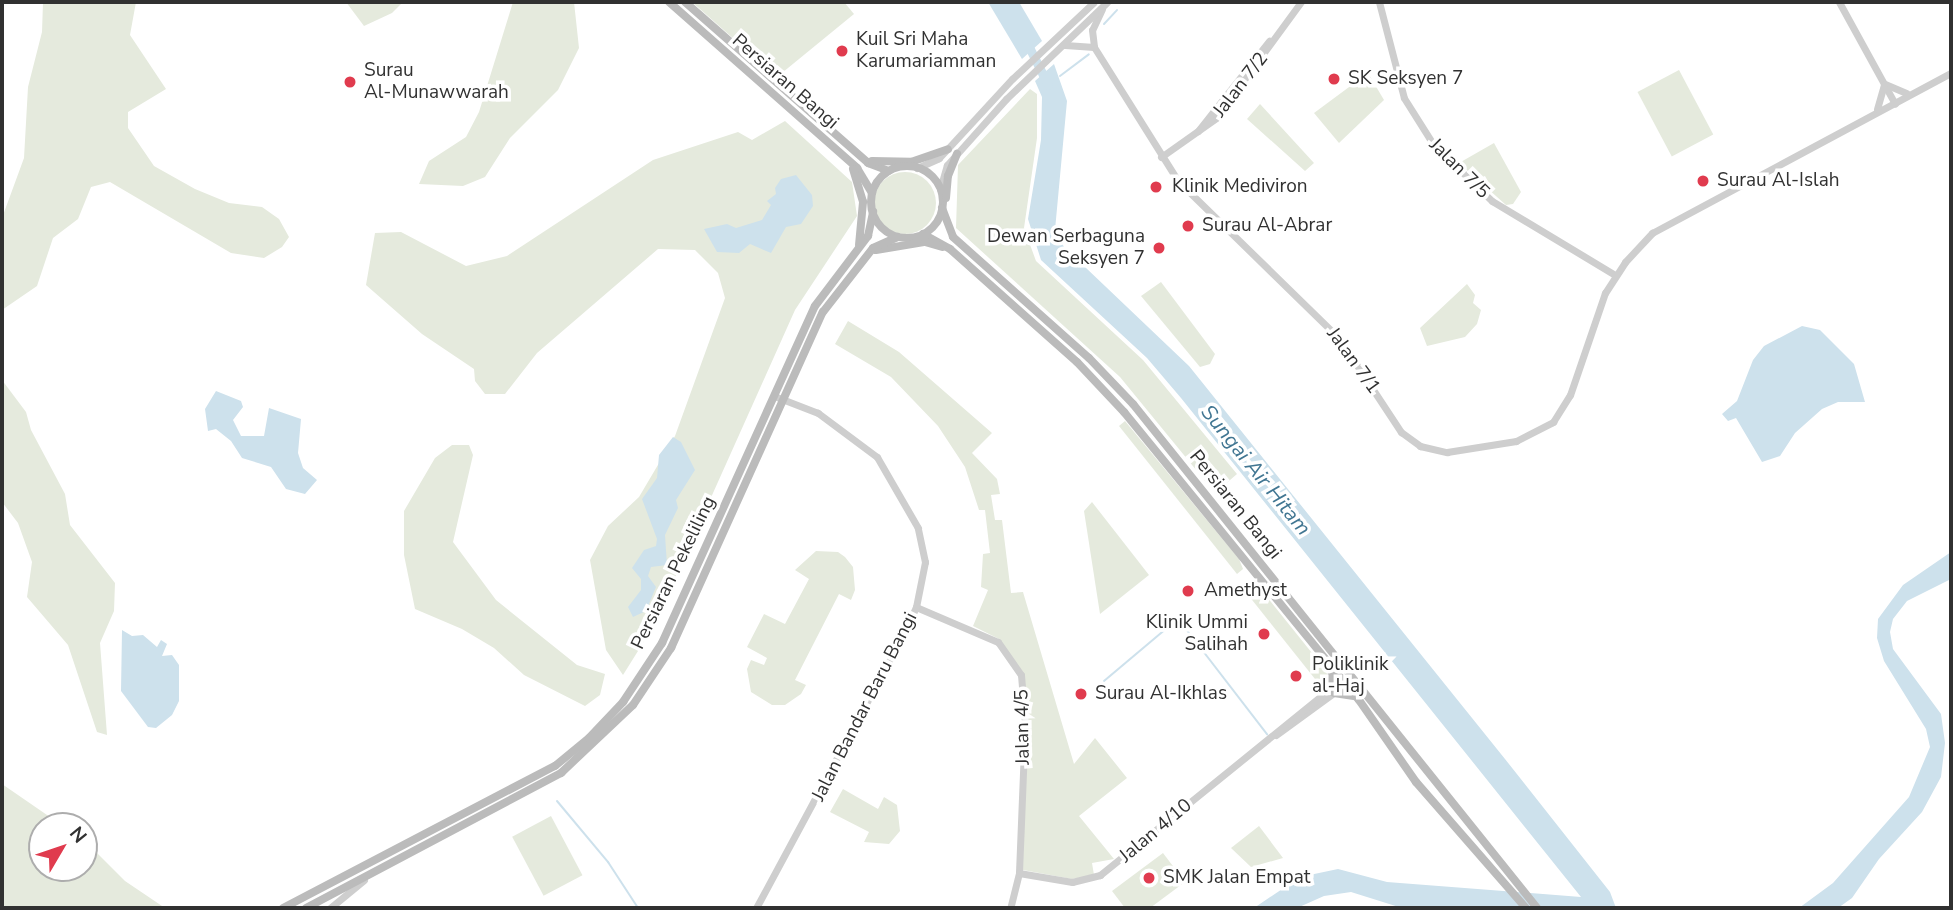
<!DOCTYPE html>
<style>
body{margin:0}
#map{position:relative;width:1953px;height:910px;overflow:hidden;background:#fff;font-family:"Nunito Sans",sans-serif}
div>[style]{position:absolute}
[style*='--x']{left:calc(var(--x)*1px);top:calc(var(--y)*1px);width:calc(var(--w)*1px);rotate:calc(var(--a)*1deg)}
.green>*{inset:0;background:#e5eadd;transform-origin:0 0}
.round{border-radius:50%}
.water>*{inset:0;background:#cde1ec}
.stream>*{height:2px;margin:-1px;padding:0 1px;transform-origin:1px;border-radius:1px;background:#cde1ec}
.river>*{height:9px;margin:-4.5px;padding:0 4.5px;transform-origin:4.5px;border-radius:4.5px;background:#cde1ec}
.tertiary>*{height:7px;margin:-3.5px;padding:0 3.5px;transform-origin:3.5px;border-radius:3.5px;background:#cecece}
.secondary>*{height:8px;margin:-4px;padding:0 4px;transform-origin:4px;border-radius:4px;background:#bbb}
.secondary>.ring{margin:-4px;padding:0;box-sizing:content-box;background:none;border:8px solid #bbb;border-radius:50%}
.dots>*{width:19px;height:19px;translate:-50% -50%;box-sizing:border-box;border:4px solid #fff;border-radius:50%}
span{translate:-50% -50%;white-space:nowrap;text-align:center;line-height:1.15;-webkit-text-stroke:7px #fff;paint-order:stroke}
.poi-label{font-size:19px;color:#313131}
.left{translate:0 -50%;text-align:left}
.right{translate:-100% -50%;text-align:right}
.street-label{font-size:19px;color:#313131}
.water-label{font-size:21px;color:#417692;font-style:italic}
.frame{position:absolute;inset:0;border:4px solid #313131;pointer-events:none}
.north{position:absolute;left:28px;top:812px;width:70px;height:70px;box-sizing:border-box;background:#fff;border:2px solid #adadad;border-radius:50%;rotate:51deg;font-size:19px;font-weight:700;line-height:28px;text-align:center;color:#313131}
.north::after{content:'';display:block;margin:auto;width:24px;height:32px;background:#e03b4e;clip-path:polygon(50% 0,100% 100%,50% 72%,0 100%)}
</style>
<div id="map">
<div class="green">
<i style="clip-path:polygon(43px 2px,136px 2px,130px 35px,166px 89px,128px 112px,128px 128px,154px 166px,195px 189px,229px 203px,262px 207px,279px 219px,289px 237px,282px 247px,264px 258px,231px 253px,110px 182px,91px 187px,78px 219px,53px 238px,37px 286px,2px 310px,2px 218px,24px 158px,28px 87px,42px 32px)"></i>
<i style="clip-path:polygon(346px 2px,403px 2px,392px 13px,364px 26px)"></i>
<i style="clip-path:polygon(513px 2px,574px 2px,579px 48px,558px 90px,510px 138px,485px 177px,463px 186px,419px 184px,429px 161px,466px 137px,479px 112px)"></i>
<i style="clip-path:polygon(692px 2px,844px 2px,854px 14px,777px 77px)"></i>
<i style="left:1679px;top:70px;width:73px;height:47px;rotate:62deg"></i>
<i style="clip-path:polygon(1368px 73px,1384px 100px,1339px 143px,1314px 113px)"></i>
<i style="clip-path:polygon(1030px 89px,1037px 94px,1037px 138px,1024px 228px,1036px 261px,1143px 360px,1237px 474px,1215px 493px,1120px 377px,956px 228px,958px 165px)"></i>
<i style="clip-path:polygon(1260px 104px,1314px 163px,1305px 171px,1247px 119px)"></i>
<i style="clip-path:polygon(785px 121px,852px 182px,857px 216px,795px 310px,653px 627px,623px 675px,606px 650px,590px 560px,608px 526px,639px 497px,675px 436px,725px 298px,718px 273px,695px 250px,658px 249px,537px 353px,505px 394px,485px 394px,475px 381px,474px 369px,422px 334px,366px 285px,375px 233px,401px 232px,466px 266px,507px 256px,653px 160px,738px 132px,752px 140px)"></i>
<i style="clip-path:polygon(1494px 143px,1521px 192px,1513px 204px,1506px 205px,1459px 163px)"></i>
<i class="round" style="left:874px;top:172px;width:62px;height:62px"></i>
<i style="clip-path:polygon(1161px 282px,1215px 354px,1210px 364px,1200px 367px,1141px 296px)"></i>
<i style="clip-path:polygon(1467px 284px,1475px 295px,1473px 303px,1481px 310px,1477px 324px,1465px 337px,1427px 346px,1420px 328px)"></i>
<i style="clip-path:polygon(848px 321px,899px 352px,992px 433px,972px 453px,997px 479px,1000px 494px,991px 495px,995px 520px,1002px 520px,1011px 593px,1023px 592px,1074px 764px,1095px 738px,1127px 778px,1079px 816px,1114px 859px,1092px 863px,1094px 875px,1072px 879px,1023px 870px,1024px 679px,999px 639px,973px 626px,988px 590px,981px 587px,983px 554px,990px 553px,985px 510px,979px 510px,965px 467px,938px 426px,891px 377px,835px 344px)"></i>
<i style="clip-path:polygon(2px 380px,26px 412px,31px 430px,65px 494px,70px 525px,115px 583px,114px 611px,100px 643px,107px 735px,97px 732px,68px 645px,27px 597px,32px 562px,18px 523px,2px 502px)"></i>
<i style="clip-path:polygon(1125px 421px,1239px 559px,1243px 569px,1237px 574px,1119px 426px)"></i>
<i style="clip-path:polygon(452px 445px,469px 445px,473px 455px,453px 542px,496px 600px,577px 665px,605px 674px,600px 695px,585px 706px,524px 675px,494px 648px,462px 629px,415px 609px,404px 555px,404px 511px,435px 458px)"></i>
<i style="clip-path:polygon(1092px 502px,1149px 575px,1100px 614px,1084px 511px)"></i>
<i style="clip-path:polygon(816px 551px,838px 552px,845px 557px,853px 567px,855px 590px,851px 600px,839px 594px,795px 680px,806px 685px,801px 694px,785px 705px,772px 705px,751px 692px,747px 669px,751px 660px,764px 665px,767px 658px,747px 647px,764px 614px,785px 624px,809px 579px,795px 570px)"></i>
<i style="clip-path:polygon(1247px 580px,1255px 582px,1324px 668px,1329px 678px,1323px 689px,1241px 586px)"></i>
<i style="clip-path:polygon(2px 784px,63px 826px,42px 826px,42px 868px,84px 868px,84px 840px,125px 881px,165px 908px,2px 908px)"></i>
<i style="clip-path:polygon(843px 789px,878px 809px,884px 797px,897px 805px,900px 831px,889px 844px,864px 842px,869px 832px,830px 812px)"></i>
<i style="left:551px;top:816px;width:67px;height:44px;rotate:62deg"></i>
<i style="clip-path:polygon(1259px 826px,1283px 858px,1251px 867px,1231px 848px)"></i>
<i style="clip-path:polygon(1163px 853px,1185px 882px,1150px 908px,1125px 908px,1112px 891px)"></i>
</div>
<div class="water">
<i style="clip-path:polygon(988px 2px,1019px 2px,1042px 41px,1022px 59px)"></i>
<i style="clip-path:polygon(1054px 64px,1067px 101px,1055px 230px,1064px 247px,1189px 366px,1505px 759px,1610px 892px,1616px 908px,1402px 908px,1351px 892px,1324px 896px,1297px 908px,1254px 908px,1300px 877px,1338px 869px,1387px 882px,1581px 897px,1181px 398px,1147px 358px,1041px 260px,1028px 219px,1041px 140px,1042px 97px,1035px 81px)"></i>
<i style="clip-path:polygon(796px 175px,812px 195px,813px 206px,801px 224px,786px 227px,771px 253px,750px 244px,739px 253px,717px 252px,704px 229px,727px 224px,736px 228px,762px 220px,771px 205px,767px 201px,776px 194px,775px 188px,781px 179px)"></i>
<i style="clip-path:polygon(1802px 326px,1820px 330px,1854px 364px,1865px 402px,1838px 402px,1822px 409px,1795px 433px,1780px 456px,1762px 462px,1736px 418px,1728px 421px,1722px 414px,1737px 401px,1753px 360px,1764px 346px)"></i>
<i style="clip-path:polygon(216px 391px,241px 401px,243px 407px,233px 420px,241px 436px,264px 436px,269px 408px,301px 419px,298px 453px,303px 468px,317px 480px,305px 494px,286px 489px,271px 467px,242px 458px,231px 441px,216px 429px,208px 431px,205px 409px)"></i>
<i style="clip-path:polygon(673px 437px,681px 442px,695px 470px,676px 500px,678px 508px,665px 535px,667px 565px,651px 567px,648px 576px,656px 587px,646px 611px,633px 617px,628px 607px,641px 590px,641px 579px,632px 568px,644px 550px,656px 546px,657px 539px,642px 499px,657px 478px,659px 455px)"></i>
<i style="clip-path:polygon(1951px 552px,1951px 579px,1907px 601px,1893px 619px,1890px 632px,1893px 649px,1941px 714px,1945px 743px,1941px 777px,1922px 812px,1879px 859px,1852px 898px,1838px 908px,1799px 908px,1833px 883px,1909px 797px,1930px 747px,1926px 729px,1884px 661px,1877px 638px,1878px 619px,1903px 585px)"></i>
<i style="clip-path:polygon(122px 630px,132px 636px,143px 635px,157px 647px,161px 640px,167px 644px,162px 656px,172px 655px,179px 665px,179px 701px,172px 715px,156px 728px,148px 727px,121px 691px)"></i>
</div>
<div class="stream">
<i style="--x:1104;--y:24;--w:19;--a:-47"></i>
<i style="--x:1060;--y:76;--w:36;--a:-37"></i>
<i style="--x:1186;--y:629;--w:133;--a:52.4"></i>
<i style="--x:1104;--y:681;--w:92;--a:-40.1"></i>
<i style="--x:557;--y:801;--w:80;--a:50.1"></i>
<i style="--x:608;--y:862;--w:55;--a:56.9"></i>
</div>
<div class="river">
<i style="--x:1026;--y:41;--w:49;--a:63.4"></i>
</div>
<div class="tertiary">
<i style="--x:1379;--y:2;--w:99;--a:75.4"></i>
<i style="--x:1404;--y:98;--w:54;--a:57.8"></i>
<i style="--x:1433;--y:144;--w:82;--a:44"></i>
<i style="--x:1492;--y:201;--w:144;--a:31"></i>
<i style="--x:1839;--y:2;--w:116;--a:61.2"></i>
<i style="--x:1102;--y:9;--w:23;--a:115"></i>
<i style="--x:1092;--y:30;--w:17;--a:83"></i>
<i style="--x:1094;--y:47;--w:158;--a:57.9"></i>
<i style="--x:1178;--y:181;--w:225;--a:44.3"></i>
<i style="--x:1339;--y:338;--w:113;--a:56.6"></i>
<i style="--x:1401;--y:432;--w:24;--a:36"></i>
<i style="--x:1420;--y:446;--w:28;--a:13"></i>
<i style="--x:1447;--y:452;--w:70;--a:-9.1"></i>
<i style="--x:1516;--y:441;--w:42;--a:-27.2"></i>
<i style="--x:1553;--y:422;--w:32;--a:-58"></i>
<i style="--x:1570;--y:395;--w:108;--a:-71.1"></i>
<i style="--x:1605;--y:293;--w:37;--a:-57"></i>
<i style="--x:1625;--y:262;--w:40;--a:-47"></i>
<i style="--x:1652;--y:233;--w:339;--a:-28.2"></i>
<i style="--x:1065;--y:45;--w:29;--a:4"></i>
<i style="--x:1885;--y:84;--w:23;--a:23"></i>
<i style="--x:1877;--y:109;--w:26;--a:-74"></i>
<i style="--x:1198;--y:131;--w:115;--a:-51.7"></i>
<i style="--x:1161;--y:157;--w:67;--a:-35.3"></i>
<i style="--x:1216;--y:118;--w:144;--a:-53.8"></i>
<i style="--x:917;--y:168;--w:24;--a:-24"></i>
<i style="--x:939;--y:158;--w:108;--a:-47.3"></i>
<i style="--x:1012;--y:79;--w:112;--a:-43.2"></i>
<i style="--x:940;--y:189;--w:25;--a:-74"></i>
<i style="--x:947;--y:165;--w:89;--a:-48.2"></i>
<i style="--x:1006;--y:99;--w:140;--a:-43.8"></i>
<i style="--x:916;--y:607;--w:89;--a:23.1"></i>
<i style="--x:998;--y:642;--w:40;--a:55.1"></i>
<i style="--x:1021;--y:675;--w:48;--a:85.2"></i>
<i style="--x:1025;--y:723;--w:150;--a:92.3"></i>
<i style="--x:1019;--y:873;--w:36;--a:104"></i>
<i style="--x:1276;--y:735;--w:87;--a:-36.1"></i>
<i style="--x:1019;--y:873;--w:54;--a:9.6"></i>
<i style="--x:1072;--y:882;--w:29;--a:-14"></i>
<i style="--x:1100;--y:875;--w:311;--a:-39"></i>
<i style="--x:330;--y:908;--w:44;--a:-39.5"></i>
<i style="--x:756;--y:908;--w:319;--a:-61.7"></i>
<i style="--x:907;--y:627;--w:22;--a:-66"></i>
<i style="--x:916;--y:607;--w:46;--a:-78.7"></i>
<i style="--x:925;--y:562;--w:35;--a:-102"></i>
<i style="--x:918;--y:528;--w:82;--a:-120"></i>
<i style="--x:877;--y:457;--w:74;--a:-143.3"></i>
<i style="--x:818;--y:413;--w:47;--a:-158.9"></i>
</div>
<div class="secondary">
<i style="--x:669;--y:2;--w:251;--a:41.4"></i>
<i style="--x:857;--y:168;--w:29;--a:59"></i>
<i style="--x:685;--y:2;--w:244;--a:41.3"></i>
<i style="--x:868;--y:163;--w:22;--a:21"></i>
<i style="--x:872;--y:161;--w:39;--a:1"></i>
<i style="--x:911;--y:162;--w:39;--a:-19"></i>
<i class="ring" style="left:871px;top:166px;width:64px;height:64px"></i>
<i style="--x:853;--y:169;--w:34;--a:73"></i>
<i style="--x:863;--y:202;--w:43;--a:95.3"></i>
<i style="--x:946;--y:198;--w:22;--a:-85"></i>
<i style="--x:948;--y:176;--w:24;--a:-68"></i>
<i style="--x:942;--y:208;--w:31;--a:69"></i>
<i style="--x:953;--y:237;--w:182;--a:41.7"></i>
<i style="--x:1089;--y:358;--w:64;--a:46.3"></i>
<i style="--x:1133;--y:404;--w:646;--a:51.28"></i>
<i style="--x:923;--y:234;--w:31;--a:29"></i>
<i style="--x:950;--y:249;--w:170;--a:41.7"></i>
<i style="--x:1077;--y:362;--w:69;--a:46.8"></i>
<i style="--x:1124;--y:412;--w:372;--a:50.8"></i>
<i style="--x:1359;--y:700;--w:100;--a:55.2"></i>
<i style="--x:1416;--y:782;--w:167;--a:48.9"></i>
<i style="--x:876;--y:250;--w:50;--a:-9.3"></i>
<i style="--x:925;--y:242;--w:18;--a:16"></i>
<i style="--x:1331;--y:688;--w:21;--a:-87"></i>
<i style="--x:1334;--y:693;--w:20;--a:9"></i>
<i style="--x:283;--y:908;--w:307;--a:-27.6"></i>
<i style="--x:555;--y:766;--w:44;--a:-39.5"></i>
<i style="--x:589;--y:738;--w:50;--a:-46.6"></i>
<i style="--x:623;--y:702;--w:71;--a:-56.5"></i>
<i style="--x:662;--y:643;--w:370;--a:-65.6"></i>
<i style="--x:815;--y:306;--w:88;--a:-52.9"></i>
<i style="--x:868;--y:236;--w:25;--a:-78"></i>
<i style="--x:306;--y:908;--w:289;--a:-27.9"></i>
<i style="--x:561;--y:773;--w:99;--a:-43.4"></i>
<i style="--x:633;--y:705;--w:69;--a:-56.3"></i>
<i style="--x:671;--y:648;--w:369;--a:-65.7"></i>
<i style="--x:823;--y:312;--w:81;--a:-52"></i>
<i style="--x:873;--y:248;--w:27;--a:-24"></i>
</div>
<div class="dots">
<i style="left:842px;top:51px;background:#e03b4e"></i>
<i style="left:1334px;top:79px;background:#e03b4e"></i>
<i style="left:350px;top:82px;background:#e03b4e"></i>
<i style="left:1703px;top:181px;background:#e03b4e"></i>
<i style="left:1156px;top:187px;background:#e03b4e"></i>
<i style="left:1188px;top:226px;background:#e03b4e"></i>
<i style="left:1159px;top:248px;background:#e03b4e"></i>
<i style="left:1188px;top:591px;background:#e03b4e"></i>
<i style="left:1264px;top:634px;background:#e03b4e"></i>
<i style="left:1296px;top:676px;background:#e03b4e"></i>
<i style="left:1081px;top:694px;background:#e03b4e"></i>
<i style="left:1149px;top:878px;background:#e03b4e"></i>
</div>
<div class="poi-label">
<span class="left" style="left:856px;top:51px">Kuil Sri Maha<br>Karumariamman</span>
<span class="left" style="left:364px;top:82px">Surau<br>Al-Munawwarah</span>
<span class="left" style="left:1348px;top:79px">SK Seksyen 7</span>
<span class="left" style="left:1717px;top:181px">Surau Al-Islah</span>
<span class="left" style="left:1172px;top:187px">Klinik Mediviron</span>
<span class="left" style="left:1202px;top:226px">Surau Al-Abrar</span>
<span class="right" style="left:1145px;top:248px">Dewan Serbaguna<br>Seksyen 7</span>
<span class="left" style="left:1204px;top:591px">Amethyst</span>
<span class="right" style="left:1248px;top:634px">Klinik Ummi<br>Salihah</span>
<span class="left" style="left:1312px;top:676px">Poliklinik<br>al-Haj</span>
<span class="left" style="left:1095px;top:694px">Surau Al-Ikhlas</span>
<span class="left" style="left:1163px;top:878px">SMK Jalan Empat</span>
</div>
<div class="street-label">
<span style="left:785px;top:82px;rotate:41deg">Persiaran Bangi</span>
<span style="left:1241px;top:85px;rotate:-52deg">Jalan 7/2</span>
<span style="left:1459px;top:169px;rotate:45deg">Jalan 7/5</span>
<span style="left:1353px;top:361px;rotate:54deg">Jalan 7/1</span>
<span style="left:1235px;top:505px;rotate:51deg">Persiaran Bangi</span>
<span style="left:674px;top:573px;rotate:-64deg">Persiaran Pekeliling</span>
<span style="left:865px;top:707px;rotate:-63deg">Jalan Bandar Baru Bangi</span>
<span style="left:1023px;top:727px;rotate:-91deg">Jalan 4/5</span>
<span style="left:1156px;top:831px;rotate:-40deg">Jalan 4/10</span>
</div>
<div class="water-label">
<span style="left:1256px;top:470px;rotate:51deg">Sungai Air Hitam</span>
</div>
<div class="frame"></div>
<div class="north">N</div>
</div>
